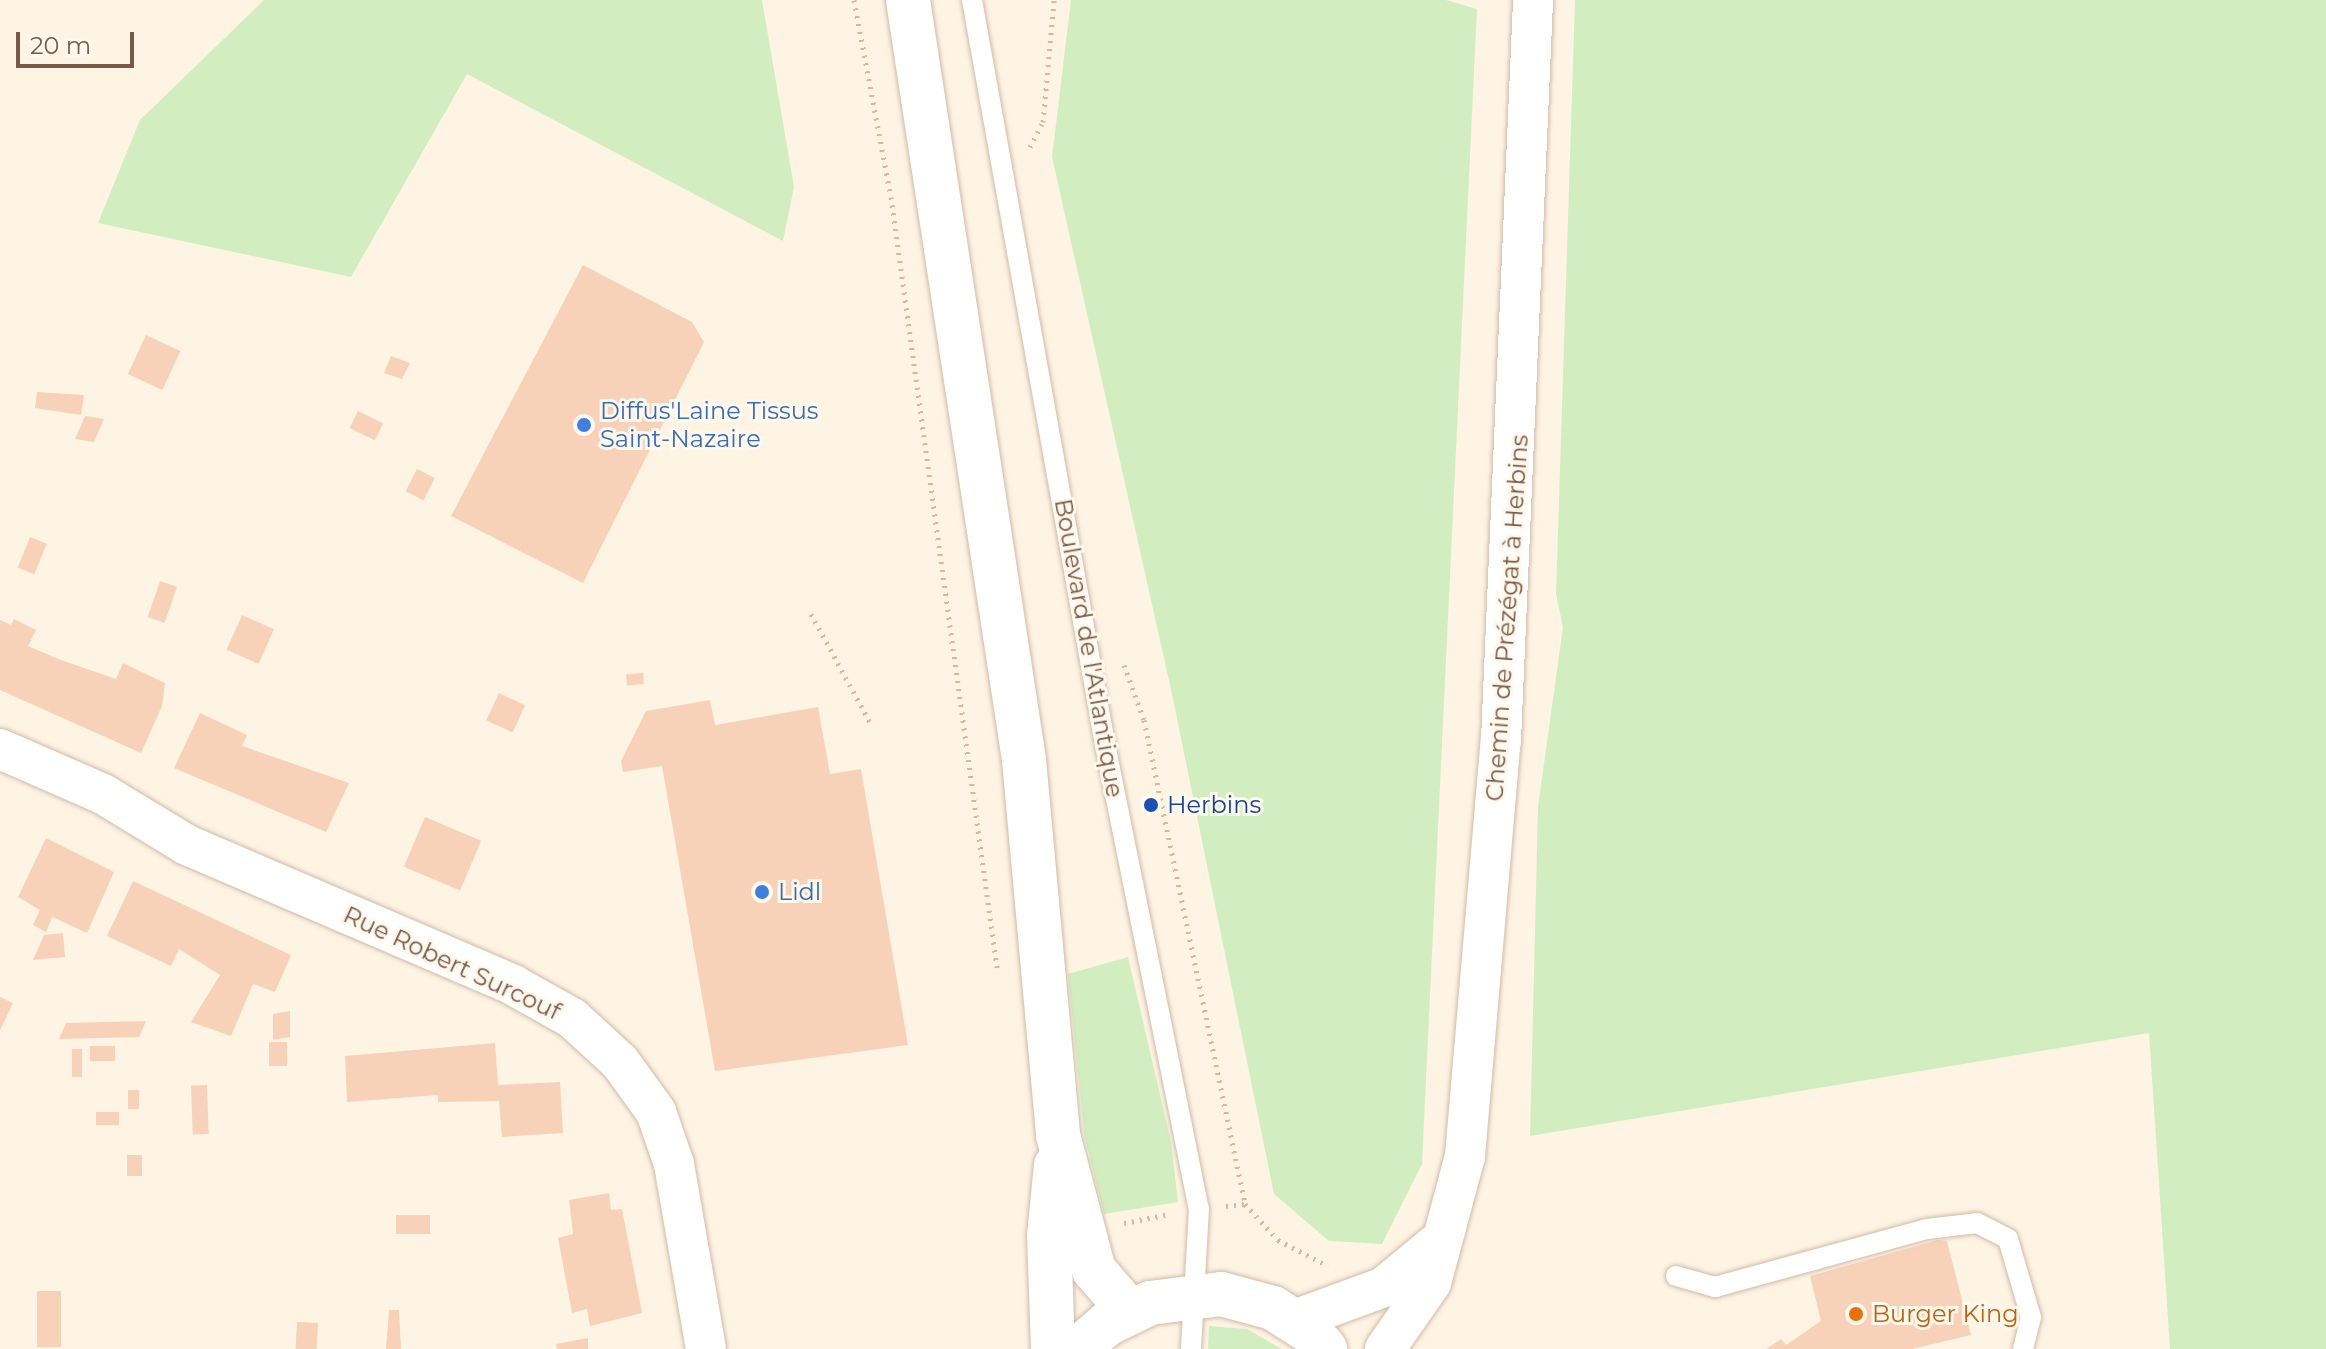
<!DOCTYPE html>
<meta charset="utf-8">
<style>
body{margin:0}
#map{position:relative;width:2326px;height:1349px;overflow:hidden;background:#fef4e4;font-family:Montserrat,sans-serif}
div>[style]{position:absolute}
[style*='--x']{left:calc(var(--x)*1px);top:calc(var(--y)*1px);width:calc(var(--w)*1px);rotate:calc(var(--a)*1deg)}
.green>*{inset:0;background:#d2eec0}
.building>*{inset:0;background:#f7d2b8;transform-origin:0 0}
.path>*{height:5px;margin-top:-2.5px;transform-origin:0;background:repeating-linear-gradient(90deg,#dcb59b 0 2px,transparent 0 8px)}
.roads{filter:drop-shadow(0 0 2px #d1bba8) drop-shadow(0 0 2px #d1bba8)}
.service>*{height:20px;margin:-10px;padding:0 10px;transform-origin:10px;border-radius:10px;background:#fff}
.minor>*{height:40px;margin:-20px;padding:0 20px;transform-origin:20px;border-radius:20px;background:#fff}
.secondary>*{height:44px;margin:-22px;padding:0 22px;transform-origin:22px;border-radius:22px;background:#fff}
.dots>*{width:22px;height:22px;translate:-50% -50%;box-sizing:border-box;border:4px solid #fff8ec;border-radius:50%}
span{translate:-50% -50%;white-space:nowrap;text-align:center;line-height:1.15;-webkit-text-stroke:6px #fff8ec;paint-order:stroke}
.shop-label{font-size:24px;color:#366cbe}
.left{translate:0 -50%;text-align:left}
.street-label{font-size:24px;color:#7a5946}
.transit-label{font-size:24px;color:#164399}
.food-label{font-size:24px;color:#c56008}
.scale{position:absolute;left:16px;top:32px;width:118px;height:36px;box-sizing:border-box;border:4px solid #7a5946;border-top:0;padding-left:10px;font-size:24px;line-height:28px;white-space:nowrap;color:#7a5946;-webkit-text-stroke:6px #fff8ec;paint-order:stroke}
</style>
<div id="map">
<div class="green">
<i style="clip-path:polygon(264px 0,762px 0,794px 187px,783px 241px,467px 74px,351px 277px,98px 223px,140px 120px)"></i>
<i style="clip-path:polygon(1071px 0,1446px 0,1477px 9px,1422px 1164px,1382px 1244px,1329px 1241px,1274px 1194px,1172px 694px,1052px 157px)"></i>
<i style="clip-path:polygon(1575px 0,2326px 0,2326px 1349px,2170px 1349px,2149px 1033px,1530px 1136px,1538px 807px,1563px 627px,1556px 594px)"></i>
<i style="clip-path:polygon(1128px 957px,1171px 1142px,1178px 1202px,1104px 1214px,1084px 1134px,1068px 974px)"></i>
<i style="clip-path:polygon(1209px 1326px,1247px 1329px,1282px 1349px,1208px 1349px)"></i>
</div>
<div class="building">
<i style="clip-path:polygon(583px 265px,692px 322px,704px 342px,583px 583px,451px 516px)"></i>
<i style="left:146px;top:335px;width:38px;height:43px;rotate:25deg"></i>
<i style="clip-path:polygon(391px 356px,410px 363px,402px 379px,384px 373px)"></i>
<i style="clip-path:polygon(37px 392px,84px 395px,81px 415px,35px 408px)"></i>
<i style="left:358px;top:411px;width:28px;height:19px;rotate:26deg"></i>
<i style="clip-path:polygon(85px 416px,104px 419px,94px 442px,75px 439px)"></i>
<i style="left:417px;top:469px;width:20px;height:25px;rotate:27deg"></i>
<i style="left:30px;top:537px;width:18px;height:33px;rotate:22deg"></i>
<i style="left:160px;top:581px;width:18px;height:38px;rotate:19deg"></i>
<i style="left:242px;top:615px;width:35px;height:38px;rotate:24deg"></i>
<i style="clip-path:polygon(14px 619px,36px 630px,28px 646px,61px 660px,116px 679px,123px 663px,165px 683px,162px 706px,141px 753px,0 690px,0 620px,11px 625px)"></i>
<i style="left:643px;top:673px;width:11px;height:17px;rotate:85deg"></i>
<i style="left:499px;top:693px;width:29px;height:30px;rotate:25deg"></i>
<i style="clip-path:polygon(710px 700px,715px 725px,818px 707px,830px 774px,861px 769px,908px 1045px,715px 1071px,662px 766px,623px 772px,621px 761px,646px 711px)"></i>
<i style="clip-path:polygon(200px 713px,247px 735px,242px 746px,349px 783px,326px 832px,174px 768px)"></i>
<i style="left:425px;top:817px;width:61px;height:54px;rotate:23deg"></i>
<i style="clip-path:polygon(46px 838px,114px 872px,87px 933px,52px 917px,46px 932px,33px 925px,40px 910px,18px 897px)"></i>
<i style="clip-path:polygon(133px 881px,291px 955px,275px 992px,253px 984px,231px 1036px,191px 1022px,220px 975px,179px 949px,171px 966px,107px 936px)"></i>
<i style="clip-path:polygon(63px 933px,65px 957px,33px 960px,44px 935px)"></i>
<i style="clip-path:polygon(0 997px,13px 1003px,0 1030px)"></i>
<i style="clip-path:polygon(290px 1011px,290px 1037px,273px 1040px,273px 1014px)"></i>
<i style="clip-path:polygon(146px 1021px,139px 1037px,59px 1039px,66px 1023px)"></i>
<i style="left:269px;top:1042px;width:18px;height:24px"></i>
<i style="clip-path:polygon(495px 1043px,498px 1085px,560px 1082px,563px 1133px,502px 1137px,499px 1101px,438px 1102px,438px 1095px,347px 1102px,345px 1056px)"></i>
<i style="left:90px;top:1046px;width:25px;height:15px"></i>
<i style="left:72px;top:1049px;width:10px;height:28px"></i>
<i style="left:207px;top:1085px;width:49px;height:16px;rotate:88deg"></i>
<i style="left:128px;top:1090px;width:11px;height:19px"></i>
<i style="left:119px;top:1112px;width:13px;height:23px;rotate:90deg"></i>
<i style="left:127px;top:1155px;width:15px;height:21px"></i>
<i style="clip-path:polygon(609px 1193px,611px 1210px,622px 1209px,642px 1313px,590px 1326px,587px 1309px,572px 1313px,558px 1238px,573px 1234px,569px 1200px)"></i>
<i style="left:396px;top:1215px;width:34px;height:19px"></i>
<i style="clip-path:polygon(1938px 1240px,1947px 1241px,1971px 1335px,1912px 1349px,1766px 1349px,1781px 1339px,1786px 1345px,1821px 1321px,1810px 1276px)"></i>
<i style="left:37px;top:1291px;width:24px;height:56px"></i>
<i style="clip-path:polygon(389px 1310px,399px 1310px,401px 1349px,386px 1349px)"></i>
<i style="left:297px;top:1322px;width:21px;height:27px;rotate:3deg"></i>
<i style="clip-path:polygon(588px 1338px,588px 1349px,557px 1349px,556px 1344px)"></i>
</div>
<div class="path">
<i style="--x:854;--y:0;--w:200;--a:79.4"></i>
<i style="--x:891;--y:197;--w:778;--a:82.17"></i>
<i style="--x:1030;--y:147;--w:28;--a:-63"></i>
<i style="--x:1043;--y:122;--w:122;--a:-84.8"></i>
<i style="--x:811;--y:614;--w:125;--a:61.4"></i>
<i style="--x:1124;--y:665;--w:59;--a:70"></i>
<i style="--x:1144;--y:720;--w:494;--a:78.2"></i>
<i style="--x:1245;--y:1204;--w:49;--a:47.5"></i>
<i style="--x:1278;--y:1240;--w:56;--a:27.5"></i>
<i style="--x:1226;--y:1206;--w:19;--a:-6"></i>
<i style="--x:1124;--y:1223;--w:46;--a:-11.3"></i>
</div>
<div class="roads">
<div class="service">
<i style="--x:972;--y:0;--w:756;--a:79.86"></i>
<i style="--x:1105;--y:744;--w:474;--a:78.6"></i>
<i style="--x:1199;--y:1209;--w:140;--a:93.3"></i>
<i style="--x:1676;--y:1276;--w:41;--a:15.8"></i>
<i style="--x:1715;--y:1287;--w:220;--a:-15.3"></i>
<i style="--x:1927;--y:1229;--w:50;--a:-6.8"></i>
<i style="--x:1977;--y:1223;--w:35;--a:27"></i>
<i style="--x:2008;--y:1239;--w:81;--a:73.6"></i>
<i style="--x:2031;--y:1317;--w:33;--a:104"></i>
</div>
<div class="minor">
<i style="--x:0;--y:749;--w:112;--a:23.6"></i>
<i style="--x:103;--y:794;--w:98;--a:31.3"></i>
<i style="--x:187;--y:845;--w:355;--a:23.2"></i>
<i style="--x:513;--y:985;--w:68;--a:29.2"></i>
<i style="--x:572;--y:1018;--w:65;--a:42.5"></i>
<i style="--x:620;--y:1062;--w:62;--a:54.2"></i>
<i style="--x:656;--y:1112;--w:55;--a:70.9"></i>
<i style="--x:674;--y:1164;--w:188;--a:80.2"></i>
<i style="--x:1294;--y:1320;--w:96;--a:-20.1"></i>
<i style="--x:1384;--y:1287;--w:75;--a:-39.6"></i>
<i style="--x:1385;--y:1349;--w:80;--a:-55.1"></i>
<i style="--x:1431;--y:1283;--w:131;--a:-75"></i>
<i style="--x:1465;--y:1156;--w:418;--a:-85.1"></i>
<i style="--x:1501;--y:740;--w:741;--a:-87.52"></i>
</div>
<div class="secondary">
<i style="--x:908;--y:0;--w:769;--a:81.32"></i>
<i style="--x:1024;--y:760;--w:377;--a:84.8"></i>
<i style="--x:1058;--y:1135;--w:140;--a:75.1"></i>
<i style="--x:1094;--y:1270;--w:55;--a:49.4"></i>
<i style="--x:1053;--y:1349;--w:113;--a:-92"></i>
<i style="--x:1049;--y:1236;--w:71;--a:-84.4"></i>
<i style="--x:1078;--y:1349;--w:38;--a:-41"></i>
<i style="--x:1107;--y:1324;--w:48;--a:-26"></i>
<i style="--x:1150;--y:1303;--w:72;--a:-7.2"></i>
<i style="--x:1221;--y:1294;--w:54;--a:15.1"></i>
<i style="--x:1273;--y:1308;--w:43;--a:32.6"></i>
<i style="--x:1309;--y:1331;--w:24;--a:48"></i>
</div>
</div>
<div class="dots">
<i style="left:584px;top:425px;background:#3f7fe0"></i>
<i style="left:1151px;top:805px;background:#1a4fb4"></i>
<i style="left:762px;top:892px;background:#3f7fe0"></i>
<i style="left:1856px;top:1314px;background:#e8710a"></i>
</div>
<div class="shop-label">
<span class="left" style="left:600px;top:425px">Diffus'Laine Tissus<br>Saint-Nazaire</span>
<span class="left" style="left:778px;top:892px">Lidl</span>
</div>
<div class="street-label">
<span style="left:1507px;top:618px;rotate:-86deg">Chemin de Prézégat à Herbins</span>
<span style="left:1089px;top:648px;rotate:80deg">Boulevard de l'Atlantique</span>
<span style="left:452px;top:963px;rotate:25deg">Rue Robert Surcouf</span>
</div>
<div class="transit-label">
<span class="left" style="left:1167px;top:805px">Herbins</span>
</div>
<div class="food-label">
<span class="left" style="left:1872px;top:1314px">Burger King</span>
</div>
<div class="scale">20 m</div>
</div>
